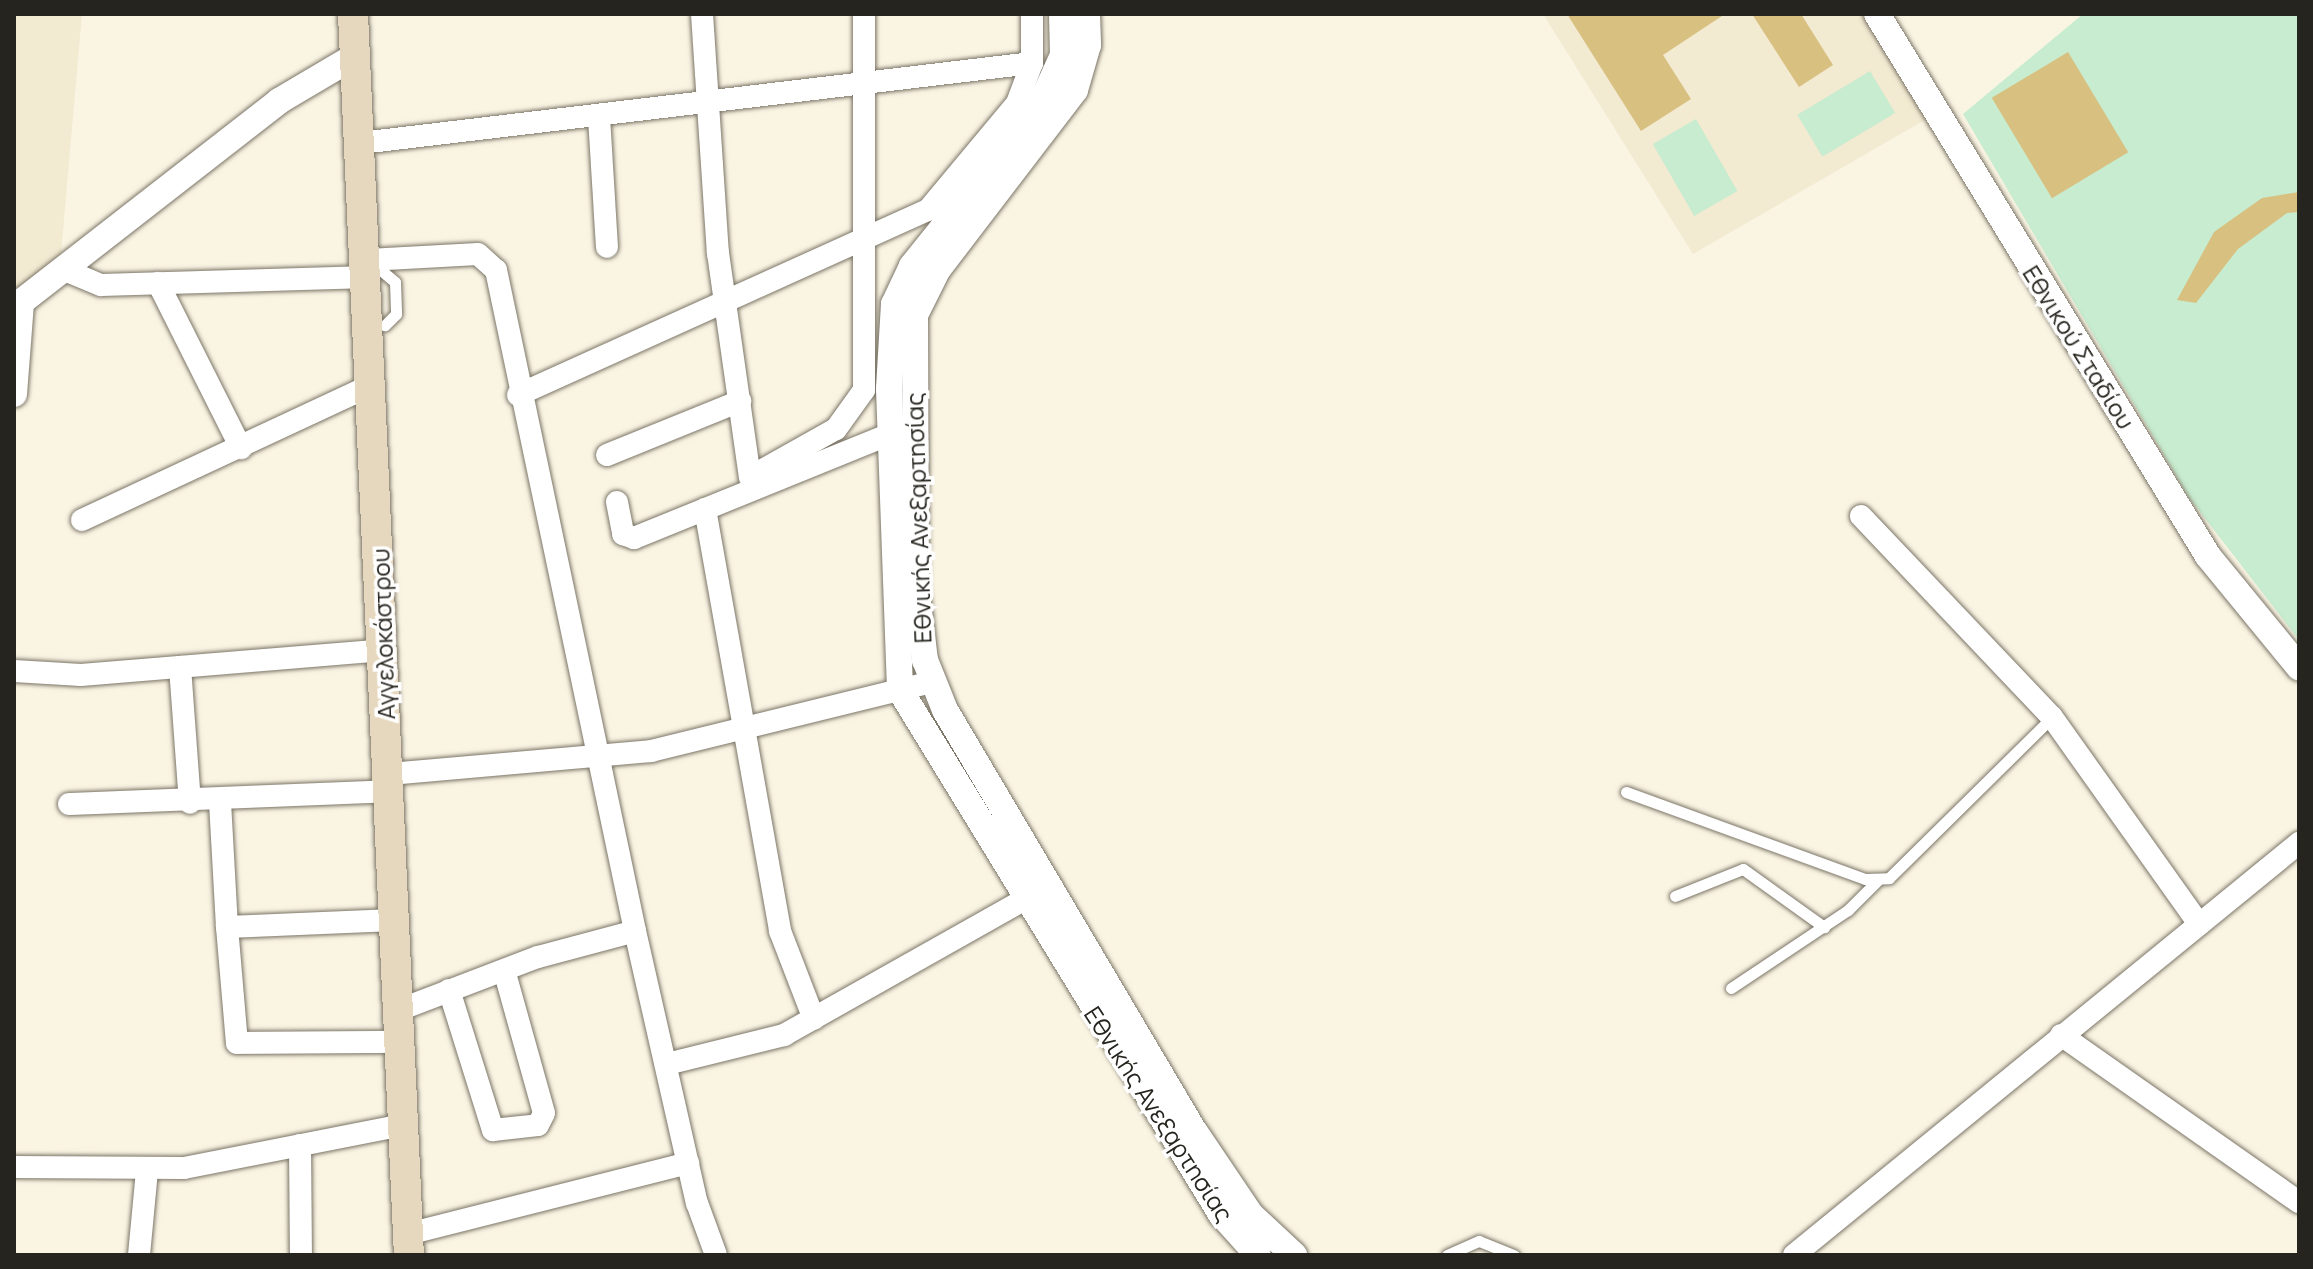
<!DOCTYPE html>
<meta charset="utf-8">
<style>
body{margin:0}
#map{position:relative;width:2313px;height:1269px;overflow:hidden;background:#faf4e3;font-family:Manrope,sans-serif}
div>[style]{position:absolute}
[style*='--x']{left:calc(var(--x)*1px);top:calc(var(--y)*1px);width:calc(var(--w)*1px);rotate:calc(var(--a)*1deg)}
.built>*{inset:0;background:#f3ead2}
.green>*{inset:0;background:#c8eccf;transform-origin:0 0}
.building>*{inset:0;background:#d8c081;transform-origin:0 0}
.roads{filter:drop-shadow(0 0 2px #7b7567) drop-shadow(0 0 2px #7b7567)}
.service>*{height:11px;margin:-5.5px;padding:0 5.5px;transform-origin:5.5px;border-radius:5.5px;background:#fff}
.minor>*{height:22px;margin:-11px;padding:0 11px;transform-origin:11px;border-radius:11px;background:#fff}
.tertiary>*{height:26px;margin:-13px;padding:0 13px;transform-origin:13px;border-radius:13px;background:#fff}
.secondary>*{height:30px;margin:-15px;padding:0 15px;transform-origin:15px;border-radius:15px;background:#e6d8be}
span{translate:-50% -50%;white-space:nowrap;text-align:center;line-height:1.15;-webkit-text-stroke:7px #fff;paint-order:stroke}
.street-label{font-size:24px;color:#26241e}
.frame{position:absolute;inset:0;border:16px solid #26241e;pointer-events:none}
</style>
<div id="map">
<div class="built">
<i style="clip-path:polygon(14px 14px,82px 14px,61px 254px,14px 293px)"></i>
<i style="clip-path:polygon(1543px 14px,1867px 14px,1930px 117px,1693px 254px)"></i>
</div>
<div class="green">
<i style="clip-path:polygon(2083px 14px,2299px 14px,2299px 640px,2190px 499px,1963px 114px)"></i>
<i style="left:1870px;top:71px;width:49px;height:85px;rotate:59deg"></i>
<i style="left:1696px;top:119px;width:83px;height:50px;rotate:60deg"></i>
</div>
<div class="building">
<i style="clip-path:polygon(1567px 14px,1725px 14px,1663px 55px,1691px 99px,1641px 131px)"></i>
<i style="clip-path:polygon(1752px 14px,1801px 14px,1833px 65px,1799px 87px)"></i>
<i style="left:2068px;top:52px;width:117px;height:89px;rotate:59deg"></i>
<i style="clip-path:polygon(2299px 192px,2299px 212px,2287px 213px,2238px 249px,2196px 303px,2177px 300px,2214px 232px,2262px 198px)"></i>
</div>
<div class="roads">
<div class="service">
<i style="--x:382;--y:271;--w:17;--a:40"></i>
<i style="--x:395;--y:282;--w:32;--a:88"></i>
<i style="--x:396;--y:314;--w:16;--a:135"></i>
<i style="--x:1626;--y:792;--w:254;--a:20"></i>
<i style="--x:1865;--y:879;--w:24;--a:-2"></i>
<i style="--x:1889;--y:878;--w:229;--a:-44.6"></i>
<i style="--x:1675;--y:896;--w:73;--a:-21.7"></i>
<i style="--x:1743;--y:869;--w:100;--a:35.6"></i>
<i style="--x:1731;--y:988;--w:141;--a:-33.7"></i>
<i style="--x:1848;--y:910;--w:42;--a:-45"></i>
<i style="--x:1447;--y:1255;--w:35;--a:-24"></i>
<i style="--x:1479;--y:1241;--w:38;--a:22"></i>
</div>
<div class="minor">
<i style="--x:702;--y:14;--w:240;--a:86.2"></i>
<i style="--x:718;--y:253;--w:226;--a:81.9"></i>
<i style="--x:750;--y:477;--w:98;--a:-29.2"></i>
<i style="--x:836;--y:429;--w:48;--a:-54.3"></i>
<i style="--x:864;--y:390;--w:376;--a:-90"></i>
<i style="--x:599;--y:117;--w:130;--a:86.5"></i>
<i style="--x:361;--y:143;--w:676;--a:-6.8"></i>
<i style="--x:368;--y:260;--w:110;--a:-3.1"></i>
<i style="--x:478;--y:254;--w:24;--a:42"></i>
<i style="--x:496;--y:270;--w:675;--a:78.12"></i>
<i style="--x:635;--y:931;--w:279;--a:77.2"></i>
<i style="--x:697;--y:1203;--w:55;--a:69.9"></i>
<i style="--x:65;--y:270;--w:39;--a:23"></i>
<i style="--x:101;--y:285;--w:268;--a:-1.7"></i>
<i style="--x:158;--y:283;--w:185;--a:63.3"></i>
<i style="--x:518;--y:395;--w:450;--a:-24.3"></i>
<i style="--x:928;--y:210;--w:139;--a:-50.2"></i>
<i style="--x:1017;--y:103;--w:43;--a:-69.4"></i>
<i style="--x:1032;--y:63;--w:49;--a:-90"></i>
<i style="--x:607;--y:455;--w:144;--a:-22.1"></i>
<i style="--x:617;--y:502;--w:33;--a:79"></i>
<i style="--x:623;--y:534;--w:12;--a:20"></i>
<i style="--x:634;--y:538;--w:292;--a:-22.1"></i>
<i style="--x:705;--y:509;--w:429;--a:79.9"></i>
<i style="--x:780;--y:931;--w:94;--a:68.9"></i>
<i style="--x:1861;--y:516;--w:277;--a:46.5"></i>
<i style="--x:2052;--y:717;--w:254;--a:54.6"></i>
<i style="--x:82;--y:520;--w:321;--a:-25"></i>
<i style="--x:180;--y:667;--w:136;--a:85.8"></i>
<i style="--x:14;--y:671;--w:67;--a:3.4"></i>
<i style="--x:81;--y:675;--w:304;--a:-4.7"></i>
<i style="--x:389;--y:774;--w:263;--a:-5"></i>
<i style="--x:651;--y:751;--w:288;--a:-13.8"></i>
<i style="--x:220;--y:802;--w:125;--a:86.8"></i>
<i style="--x:227;--y:927;--w:168;--a:-2.4"></i>
<i style="--x:69;--y:804;--w:321;--a:-2.3"></i>
<i style="--x:227;--y:927;--w:116;--a:85.1"></i>
<i style="--x:237;--y:1043;--w:163;--a:-0.4"></i>
<i style="--x:449;--y:990;--w:147;--a:72.6"></i>
<i style="--x:493;--y:1130;--w:45;--a:-6.3"></i>
<i style="--x:538;--y:1125;--w:13;--a:-63"></i>
<i style="--x:544;--y:1113;--w:148;--a:-105.6"></i>
<i style="--x:399;--y:1010;--w:149;--a:-20.9"></i>
<i style="--x:538;--y:957;--w:100;--a:-15"></i>
<i style="--x:2061;--y:1035;--w:291;--a:35.1"></i>
<i style="--x:667;--y:1064;--w:121;--a:-13.9"></i>
<i style="--x:784;--y:1035;--w:294;--a:-29.4"></i>
<i style="--x:300;--y:1145;--w:110;--a:89.5"></i>
<i style="--x:14;--y:1167;--w:170;--a:0.3"></i>
<i style="--x:184;--y:1168;--w:223;--a:-11.1"></i>
<i style="--x:408;--y:1234;--w:289;--a:-14.2"></i>
<i style="--x:139;--y:1255;--w:84;--a:-84.6"></i>
<i style="--x:1794;--y:1255;--w:652;--a:-39.21"></i>
</div>
<div class="tertiary">
<i style="--x:1062;--y:14;--w:41;--a:88.6"></i>
<i style="--x:1063;--y:55;--w:58;--a:114.4"></i>
<i style="--x:1039;--y:108;--w:203;--a:128.8"></i>
<i style="--x:912;--y:266;--w:42;--a:115.3"></i>
<i style="--x:894;--y:304;--w:85;--a:93.4"></i>
<i style="--x:889;--y:389;--w:301;--a:87.9"></i>
<i style="--x:900;--y:690;--w:615;--a:58.51"></i>
<i style="--x:1221;--y:1214;--w:55;--a:47.9"></i>
<i style="--x:1087;--y:14;--w:31;--a:88"></i>
<i style="--x:1088;--y:45;--w:47;--a:106.1"></i>
<i style="--x:1075;--y:90;--w:225;--a:127.4"></i>
<i style="--x:938;--y:269;--w:51;--a:116.6"></i>
<i style="--x:915;--y:315;--w:272;--a:89.8"></i>
<i style="--x:916;--y:587;--w:74;--a:83"></i>
<i style="--x:925;--y:660;--w:54;--a:68.2"></i>
<i style="--x:945;--y:710;--w:490;--a:59.4"></i>
<i style="--x:1195;--y:1132;--w:100;--a:56"></i>
<i style="--x:1251;--y:1215;--w:59;--a:42.9"></i>
<i style="--x:1877;--y:14;--w:635;--a:58.59"></i>
<i style="--x:2208;--y:556;--w:144;--a:50.7"></i>
<i style="--x:14;--y:394;--w:92;--a:-85.6"></i>
<i style="--x:21;--y:302;--w:327;--a:-37.9"></i>
<i style="--x:279;--y:101;--w:88;--a:-30.6"></i>
</div>
<div class="secondary">
<i style="--x:353;--y:14;--w:1242;--a:87.42"></i>
</div>
</div>
<div class="street-label">
<span style="left:2079px;top:347px;rotate:58deg">Εθνικού Σταδίου</span>
<span style="left:918px;top:518px;rotate:-92deg">Εθνικής Ανεξαρτησίας</span>
<span style="left:383px;top:634px;rotate:-92deg">Αγγελοκάστρου</span>
<span style="left:1159px;top:1114px;rotate:57deg">Εθνικής Ανεξαρτησίας</span>
</div>
<div class="frame"></div>
</div>
